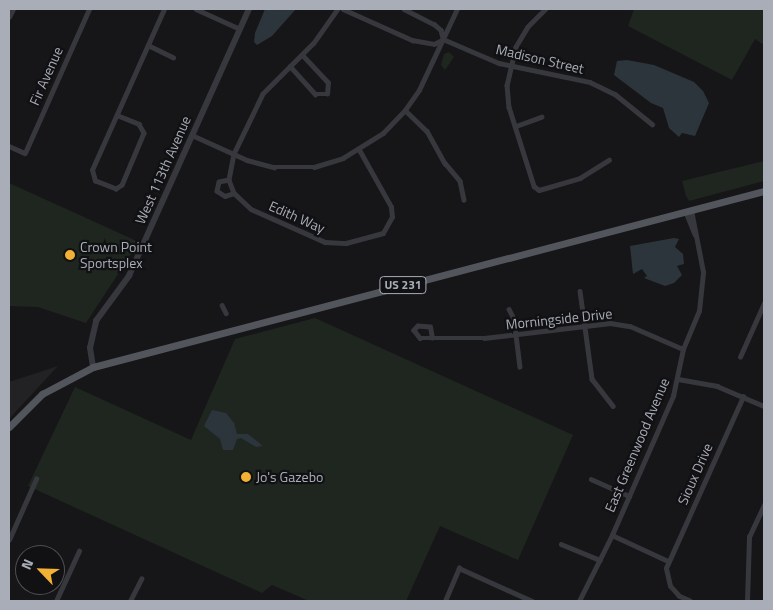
<!DOCTYPE html>
<style>
body{margin:0}
#map{position:relative;width:773px;height:610px;overflow:hidden;background:#161618;font-family:"Titillium Web",sans-serif}
div>[style]{position:absolute}
[style*='--x']{left:calc(var(--x)*1px);top:calc(var(--y)*1px);width:calc(var(--w)*1px);rotate:calc(var(--a)*1deg)}
.built>*{inset:0;background:#222225}
.green>*{inset:0;background:#1e261f}
.water>*{inset:0;background:#2c353c}
.minor>*{height:4.5px;margin:-2.25px;padding:0 2.25px;transform-origin:2.25px;border-radius:2.25px;background:#37383d}
.tertiary>*{height:5.5px;margin:-2.75px;padding:0 2.75px;transform-origin:2.75px;border-radius:2.75px;background:#37383d}
.primary>*{height:7px;margin:-3.5px;padding:0 3.5px;transform-origin:3.5px;border-radius:3.5px;background:#53555c}
.dots>*{width:14px;height:14px;translate:-50% -50%;box-sizing:border-box;border:2px solid #111113;border-radius:50%}
span{translate:-50% -50%;white-space:nowrap;text-align:center;line-height:1.15;-webkit-text-stroke:4.5px #111113;paint-order:stroke}
.shield-label span{padding:1px 4px;background:#111113;border:1px solid;border-radius:4px;-webkit-text-stroke-width:0}
.shield-label{font-size:12px;color:#a8adb8;font-weight:700}
.street-label{font-size:14px;color:#a8adb8}
.poi-label{font-size:14px;color:#a8adb8}
.left{translate:0 -50%;text-align:left}
.frame{position:absolute;inset:0;border:10px solid #a8adb8;pointer-events:none}
.north{position:absolute;left:15px;top:545px;width:50px;height:50px;box-sizing:border-box;background:#111113;border:1px solid #4d4f55;border-radius:50%;rotate:294deg;font-size:14px;font-weight:700;line-height:20px;text-align:center;color:#a8adb8}
.north::after{content:'';display:block;margin:auto;width:18px;height:22px;background:#f2b134;clip-path:polygon(50% 0,100% 100%,50% 72%,0 100%)}
</style>
<div id="map">
<div class="built">
<i style="clip-path:polygon(58px 366px,9px 419px,9px 382px)"></i>
</div>
<div class="green">
<i style="clip-path:polygon(634px 9px,764px 9px,764px 45px,755px 39px,732px 80px,628px 26px)"></i>
<i style="clip-path:polygon(449px 52px,454px 57px,445px 70px,441px 65px,444px 54px)"></i>
<i style="clip-path:polygon(764px 161px,764px 181px,689px 201px,686px 196px,682px 181px)"></i>
<i style="clip-path:polygon(9px 183px,139px 242px,86px 323px,38px 307px,9px 306px)"></i>
<i style="clip-path:polygon(315px 318px,573px 435px,518px 560px,440px 526px,406px 601px,309px 601px,272px 585px,262px 593px,28px 486px,75px 387px,191px 440px,235px 339px)"></i>
</div>
<div class="water">
<i style="clip-path:polygon(265px 9px,296px 9px,272px 36px,257px 45px,254px 42px,255px 33px)"></i>
<i style="clip-path:polygon(627px 60px,654px 65px,694px 82px,703px 91px,709px 103px,695px 136px,682px 133px,679px 137px,669px 128px,663px 108px,651px 103px,614px 75px,617px 61px)"></i>
<i style="clip-path:polygon(674px 238px,679px 239px,675px 247px,683px 254px,684px 264px,677px 266px,682px 275px,674px 283px,665px 286px,644px 278px,647px 276px,642px 269px,633px 274px,630px 246px)"></i>
<i style="clip-path:polygon(212px 410px,226px 413px,234px 423px,237px 434px,248px 434px,263px 446px,256px 447px,241px 438px,237px 439px,233px 450px,223px 450px,220px 439px,204px 426px)"></i>
</div>
<div class="minor">
<i style="--x:196;--y:9;--w:48;--a:24.4"></i>
<i style="--x:338;--y:9;--w:42;--a:125.2"></i>
<i style="--x:314;--y:43;--w:72;--a:135"></i>
<i style="--x:263;--y:94;--w:67;--a:115.8"></i>
<i style="--x:234;--y:154;--w:26;--a:101"></i>
<i style="--x:229;--y:180;--w:14;--a:69"></i>
<i style="--x:234;--y:193;--w:23;--a:43"></i>
<i style="--x:251;--y:209;--w:81;--a:24"></i>
<i style="--x:325;--y:242;--w:21;--a:3"></i>
<i style="--x:346;--y:243;--w:38;--a:-15"></i>
<i style="--x:383;--y:233;--w:18;--a:-61"></i>
<i style="--x:392;--y:217;--w:10;--a:-96"></i>
<i style="--x:391;--y:207;--w:65;--a:-119.3"></i>
<i style="--x:343;--y:9;--w:76;--a:24.2"></i>
<i style="--x:412;--y:40;--w:22;--a:10"></i>
<i style="--x:434;--y:44;--w:9;--a:-27"></i>
<i style="--x:404;--y:9;--w:34;--a:27"></i>
<i style="--x:434;--y:24;--w:9;--a:41"></i>
<i style="--x:441;--y:30;--w:8;--a:76"></i>
<i style="--x:546;--y:9;--w:25;--a:135"></i>
<i style="--x:528;--y:27;--w:23;--a:121"></i>
<i style="--x:516;--y:47;--w:39;--a:103"></i>
<i style="--x:507;--y:85;--w:22;--a:85"></i>
<i style="--x:509;--y:107;--w:83;--a:72.4"></i>
<i style="--x:534;--y:186;--w:6;--a:39"></i>
<i style="--x:539;--y:190;--w:43;--a:-16.3"></i>
<i style="--x:580;--y:178;--w:34;--a:-32"></i>
<i style="--x:9;--y:17;--w:9;--a:-63"></i>
<i style="--x:443;--y:39;--w:61;--a:23.2"></i>
<i style="--x:499;--y:63;--w:93;--a:11.8"></i>
<i style="--x:590;--y:82;--w:28;--a:26"></i>
<i style="--x:615;--y:94;--w:48;--a:39"></i>
<i style="--x:148;--y:45;--w:28;--a:26"></i>
<i style="--x:290;--y:66;--w:38;--a:48"></i>
<i style="--x:315;--y:94;--w:12;--a:0"></i>
<i style="--x:327;--y:94;--w:11;--a:-85"></i>
<i style="--x:328;--y:83;--w:37;--a:-133"></i>
<i style="--x:405;--y:110;--w:30;--a:44"></i>
<i style="--x:427;--y:131;--w:37;--a:61"></i>
<i style="--x:445;--y:163;--w:23;--a:50"></i>
<i style="--x:460;--y:181;--w:19;--a:78"></i>
<i style="--x:117;--y:115;--w:24;--a:22"></i>
<i style="--x:139;--y:124;--w:10;--a:61"></i>
<i style="--x:144;--y:133;--w:56;--a:112.9"></i>
<i style="--x:122;--y:185;--w:7;--a:146"></i>
<i style="--x:116;--y:189;--w:22;--a:-159"></i>
<i style="--x:95;--y:181;--w:11;--a:-105"></i>
<i style="--x:92;--y:170;--w:176;--a:-65.9"></i>
<i style="--x:516;--y:126;--w:27;--a:-20"></i>
<i style="--x:192;--y:135;--w:60;--a:24.4"></i>
<i style="--x:247;--y:160;--w:28;--a:15"></i>
<i style="--x:274;--y:167;--w:40;--a:0"></i>
<i style="--x:314;--y:167;--w:30;--a:-17"></i>
<i style="--x:343;--y:158;--w:47;--a:-32"></i>
<i style="--x:383;--y:133;--w:32;--a:-46"></i>
<i style="--x:405;--y:110;--w:24;--a:-55"></i>
<i style="--x:419;--y:90;--w:89;--a:-64.9"></i>
<i style="--x:9;--y:146;--w:17;--a:24"></i>
<i style="--x:25;--y:153;--w:158;--a:-66"></i>
<i style="--x:229;--y:180;--w:10;--a:169"></i>
<i style="--x:219;--y:182;--w:9;--a:103"></i>
<i style="--x:217;--y:191;--w:9;--a:32"></i>
<i style="--x:225;--y:196;--w:9;--a:-18"></i>
<i style="--x:686;--y:212;--w:24;--a:68"></i>
<i style="--x:580;--y:291;--w:89;--a:82.2"></i>
<i style="--x:592;--y:379;--w:34;--a:52"></i>
<i style="--x:222;--y:305;--w:9;--a:63"></i>
<i style="--x:509;--y:309;--w:11;--a:63"></i>
<i style="--x:514;--y:319;--w:48;--a:82.9"></i>
<i style="--x:432;--y:338;--w:11;--a:-100"></i>
<i style="--x:430;--y:327;--w:12;--a:-175"></i>
<i style="--x:418;--y:326;--w:6;--a:135"></i>
<i style="--x:414;--y:330;--w:10;--a:53"></i>
<i style="--x:420;--y:338;--w:64;--a:0"></i>
<i style="--x:484;--y:338;--w:127;--a:-6.8"></i>
<i style="--x:610;--y:323;--w:20;--a:9"></i>
<i style="--x:630;--y:326;--w:58;--a:23.5"></i>
<i style="--x:740;--y:357;--w:59;--a:-66"></i>
<i style="--x:678;--y:379;--w:40;--a:10"></i>
<i style="--x:717;--y:386;--w:51;--a:23.1"></i>
<i style="--x:591;--y:479;--w:42;--a:24.1"></i>
<i style="--x:612;--y:535;--w:62;--a:24.9"></i>
<i style="--x:9;--y:540;--w:67;--a:-66.1"></i>
<i style="--x:561;--y:544;--w:42;--a:22.3"></i>
<i style="--x:56;--y:601;--w:55;--a:-65.3"></i>
<i style="--x:130;--y:601;--w:25;--a:-63"></i>
<i style="--x:445;--y:601;--w:36;--a:-67"></i>
<i style="--x:459;--y:568;--w:80;--a:24.3"></i>
<i style="--x:579;--y:601;--w:74;--a:-63.4"></i>
<i style="--x:612;--y:535;--w:152;--a:-66.3"></i>
<i style="--x:673;--y:396;--w:48;--a:-78"></i>
<i style="--x:683;--y:349;--w:41;--a:-67.2"></i>
<i style="--x:699;--y:311;--w:39;--a:-84"></i>
<i style="--x:703;--y:272;--w:63;--a:-101"></i>
<i style="--x:690;--y:601;--w:12;--a:-156"></i>
<i style="--x:679;--y:596;--w:13;--a:-132"></i>
<i style="--x:670;--y:586;--w:18;--a:-103"></i>
<i style="--x:666;--y:568;--w:188;--a:-65.8"></i>
<i style="--x:747;--y:601;--w:64;--a:-88.2"></i>
<i style="--x:749;--y:537;--w:35;--a:-65"></i>
</div>
<div class="tertiary">
<i style="--x:93;--y:367;--w:19;--a:-99"></i>
<i style="--x:90;--y:348;--w:28;--a:-77"></i>
<i style="--x:96;--y:321;--w:56;--a:-53.7"></i>
<i style="--x:129;--y:276;--w:293;--a:-65.8"></i>
</div>
<div class="primary">
<i style="--x:9;--y:427;--w:47;--a:-45"></i>
<i style="--x:42;--y:394;--w:58;--a:-27.9"></i>
<i style="--x:93;--y:367;--w:694;--a:-14.7"></i>
</div>
<div class="dots">
<i style="left:70px;top:255px;background:#f2b134"></i>
<i style="left:246px;top:477px;background:#f2b134"></i>
</div>
<div class="shield-label">
<span style="left:403px;top:285px">US 231</span>
</div>
<div class="street-label">
<span style="left:540px;top:59px;rotate:13deg">Madison Street</span>
<span style="left:46px;top:76px;rotate:-66deg">Fir Avenue</span>
<span style="left:163px;top:170px;rotate:-66deg">West 113th Avenue</span>
<span style="left:297px;top:217px;rotate:24deg">Edith Way</span>
<span style="left:559px;top:319px;rotate:-6deg">Morningside Drive</span>
<span style="left:637px;top:445px;rotate:-67deg">East Greenwood Avenue</span>
<span style="left:695px;top:474px;rotate:-66deg">Sioux Drive</span>
</div>
<div class="poi-label">
<span class="left" style="left:80px;top:255px">Crown Point<br>Sportsplex</span>
<span class="left" style="left:256px;top:477px">Jo's Gazebo</span>
</div>
<div class="frame"></div>
<div class="north">N</div>
</div>
